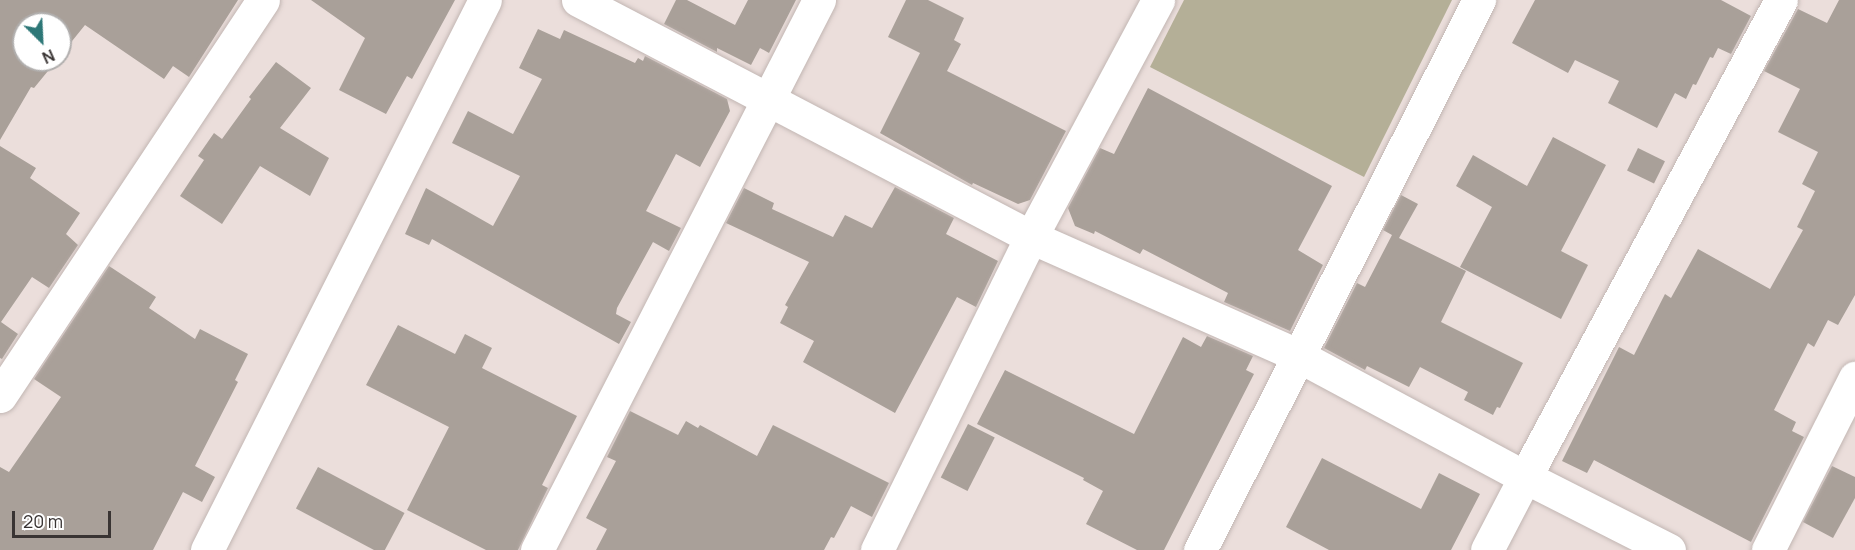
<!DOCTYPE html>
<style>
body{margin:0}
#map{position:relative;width:1855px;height:550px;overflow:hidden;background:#ebdedb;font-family:Manrope,sans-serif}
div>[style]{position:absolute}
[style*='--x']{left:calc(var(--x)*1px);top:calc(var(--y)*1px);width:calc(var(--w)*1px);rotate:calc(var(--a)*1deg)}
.green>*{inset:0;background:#b4af97}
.building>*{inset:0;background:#a9a099;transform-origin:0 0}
.roads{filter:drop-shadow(0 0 2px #c2b6b3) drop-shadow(0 0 2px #c2b6b3)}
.minor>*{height:33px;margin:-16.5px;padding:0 16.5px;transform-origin:16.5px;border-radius:16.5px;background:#fff}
.tertiary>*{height:33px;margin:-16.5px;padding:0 16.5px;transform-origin:16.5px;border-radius:16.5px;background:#fff}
span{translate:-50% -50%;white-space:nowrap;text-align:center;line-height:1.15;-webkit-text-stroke:5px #fff;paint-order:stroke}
.north{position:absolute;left:12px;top:12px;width:60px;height:60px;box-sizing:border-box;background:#fff;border:2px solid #b0aead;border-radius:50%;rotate:156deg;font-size:16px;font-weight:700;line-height:24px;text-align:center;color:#393433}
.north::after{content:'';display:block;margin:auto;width:21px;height:27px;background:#2d7777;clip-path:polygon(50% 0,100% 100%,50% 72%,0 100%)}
.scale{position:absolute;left:12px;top:511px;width:99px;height:27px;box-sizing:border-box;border:3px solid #393433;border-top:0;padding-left:8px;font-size:18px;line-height:21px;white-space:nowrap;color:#393433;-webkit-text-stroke:4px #fff;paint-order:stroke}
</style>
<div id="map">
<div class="green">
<i style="clip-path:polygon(1184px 0,1452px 0,1364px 177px,1150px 67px)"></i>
</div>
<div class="building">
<i style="clip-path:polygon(0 0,238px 0,189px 77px,173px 66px,164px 79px,85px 25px,60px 56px,60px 24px,24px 24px,24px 60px,57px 60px,34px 88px,31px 87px,0 140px)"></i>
<i style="clip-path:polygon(311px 0,455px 0,412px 79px,407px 76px,386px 114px,339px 90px,365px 38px)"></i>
<i style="clip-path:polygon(676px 0,687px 0,735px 25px,748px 0,796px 0,769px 53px,760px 48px,751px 65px,717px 48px,717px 52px,664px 24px)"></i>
<i style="clip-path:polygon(906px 0,928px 0,964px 18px,954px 40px,961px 44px,947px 71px,1066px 131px,1030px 200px,1018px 204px,973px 183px,972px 185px,880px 133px,920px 53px,888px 37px)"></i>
<i style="clip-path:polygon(1535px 0,1721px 0,1751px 16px,1731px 54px,1718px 48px,1713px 58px,1710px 57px,1696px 85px,1693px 84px,1686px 99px,1675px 93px,1657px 128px,1608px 103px,1619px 81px,1575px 60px,1568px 73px,1512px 43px)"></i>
<i style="clip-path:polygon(1839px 0,1855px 0,1855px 295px,1838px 325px,1828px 320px,1814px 347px,1808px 343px,1774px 410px,1796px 422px,1792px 431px,1804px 437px,1751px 542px,1594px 460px,1587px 473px,1562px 461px,1619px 347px,1634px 355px,1665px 294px,1671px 298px,1698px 249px,1770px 289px,1803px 230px,1797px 227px,1815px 191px,1802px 184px,1818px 152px,1778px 132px,1800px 89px,1764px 71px,1798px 9px,1827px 23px)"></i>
<i style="clip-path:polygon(538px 29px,560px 39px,564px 30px,635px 63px,638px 58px,643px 61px,645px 56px,727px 99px,730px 111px,700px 167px,676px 154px,646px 211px,681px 228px,669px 251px,653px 242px,617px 308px,616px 314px,631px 322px,619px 344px,432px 239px,429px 245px,405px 234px,426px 188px,493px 226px,520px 176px,452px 143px,468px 111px,513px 134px,542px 79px,519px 68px)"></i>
<i style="clip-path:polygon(276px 62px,311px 88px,280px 128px,329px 158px,310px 196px,260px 166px,222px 224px,180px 196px,204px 160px,198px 156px,214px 133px,222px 139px,251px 99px,249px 97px)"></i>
<i style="clip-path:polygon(1148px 88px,1332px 186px,1298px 250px,1323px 265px,1290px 331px,1224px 302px,1228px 293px,1143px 249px,1140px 254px,1095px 231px,1094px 234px,1075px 226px,1068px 208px,1100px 148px,1114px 154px)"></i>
<i style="clip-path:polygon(1553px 137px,1606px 165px,1561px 251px,1588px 265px,1561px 319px,1460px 267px,1492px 207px,1456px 186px,1473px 155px,1527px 186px)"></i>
<i style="clip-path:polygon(0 146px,36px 168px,30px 178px,80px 213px,66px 234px,78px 245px,49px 288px,32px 277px,1px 322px,18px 334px,2px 359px,0 358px)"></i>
<i style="left:1638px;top:148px;width:30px;height:25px;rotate:26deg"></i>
<i style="clip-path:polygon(895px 187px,954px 218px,946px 234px,998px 261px,976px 307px,957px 297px,895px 413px,803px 362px,814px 341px,780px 323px,788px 307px,785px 305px,809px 262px,726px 223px,744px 188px,774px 203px,772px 209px,833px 237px,845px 215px,872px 228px)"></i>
<i style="clip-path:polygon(1401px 195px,1418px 204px,1399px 238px,1466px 271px,1441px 322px,1523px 363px,1500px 408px,1497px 407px,1493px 415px,1464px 400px,1468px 392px,1420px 367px,1409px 387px,1367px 366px,1365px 370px,1324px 348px,1357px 283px,1365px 287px,1392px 235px,1383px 230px)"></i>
<i style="clip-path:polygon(109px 266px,156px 297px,149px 308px,195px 339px,200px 329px,248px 354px,235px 380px,238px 382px,195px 466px,215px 477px,202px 502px,183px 492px,153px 550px,0 550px,0 467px,9px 472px,61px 397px,34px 379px)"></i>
<i style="clip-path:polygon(398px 325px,455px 354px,465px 334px,492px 348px,482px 368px,577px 416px,542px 485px,548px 488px,518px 550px,486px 550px,407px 510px,449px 427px,366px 385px)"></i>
<i style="clip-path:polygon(1207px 336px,1253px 356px,1246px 370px,1254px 374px,1164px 550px,1137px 550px,1086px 524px,1103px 491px,1083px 480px,1084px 478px,977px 424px,1005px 370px,1134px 434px,1183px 337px,1201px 347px)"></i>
<i style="clip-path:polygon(630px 411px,678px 435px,686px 421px,698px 428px,700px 425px,757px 456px,773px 425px,889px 483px,872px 517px,851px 506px,834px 538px,831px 537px,824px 550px,596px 550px,607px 529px,586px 518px,616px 461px,607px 457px)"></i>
<i style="left:968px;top:424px;width:30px;height:60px;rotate:27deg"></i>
<i style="clip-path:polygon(1322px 458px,1421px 509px,1439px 473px,1480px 494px,1451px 550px,1329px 550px,1286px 527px)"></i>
<i style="clip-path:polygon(1832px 466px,1855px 477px,1855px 498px,1833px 538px,1803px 522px)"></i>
<i style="left:318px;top:467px;width:98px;height:47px;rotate:28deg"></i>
</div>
<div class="roads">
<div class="minor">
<i style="--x:578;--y:0;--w:511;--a:27.62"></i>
<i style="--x:1031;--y:237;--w:291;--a:23.9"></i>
<i style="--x:1297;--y:355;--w:259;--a:28.2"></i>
<i style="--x:1525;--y:477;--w:82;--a:117.5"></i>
<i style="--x:0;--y:396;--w:475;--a:-56.4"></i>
<i style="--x:537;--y:550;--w:618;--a:-62.85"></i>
<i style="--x:877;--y:550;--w:349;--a:-63.8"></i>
<i style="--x:1031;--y:237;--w:269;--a:-61.8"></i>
<i style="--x:1200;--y:550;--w:617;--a:-63.1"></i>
<i style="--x:1669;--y:550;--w:161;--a:-153.1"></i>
<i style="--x:1525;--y:477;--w:541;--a:-61.78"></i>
<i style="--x:1768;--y:550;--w:193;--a:-63.2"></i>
</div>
<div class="tertiary">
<i style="--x:207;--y:550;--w:616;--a:-63.19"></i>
</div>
</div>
<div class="north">N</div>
<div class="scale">20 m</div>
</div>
